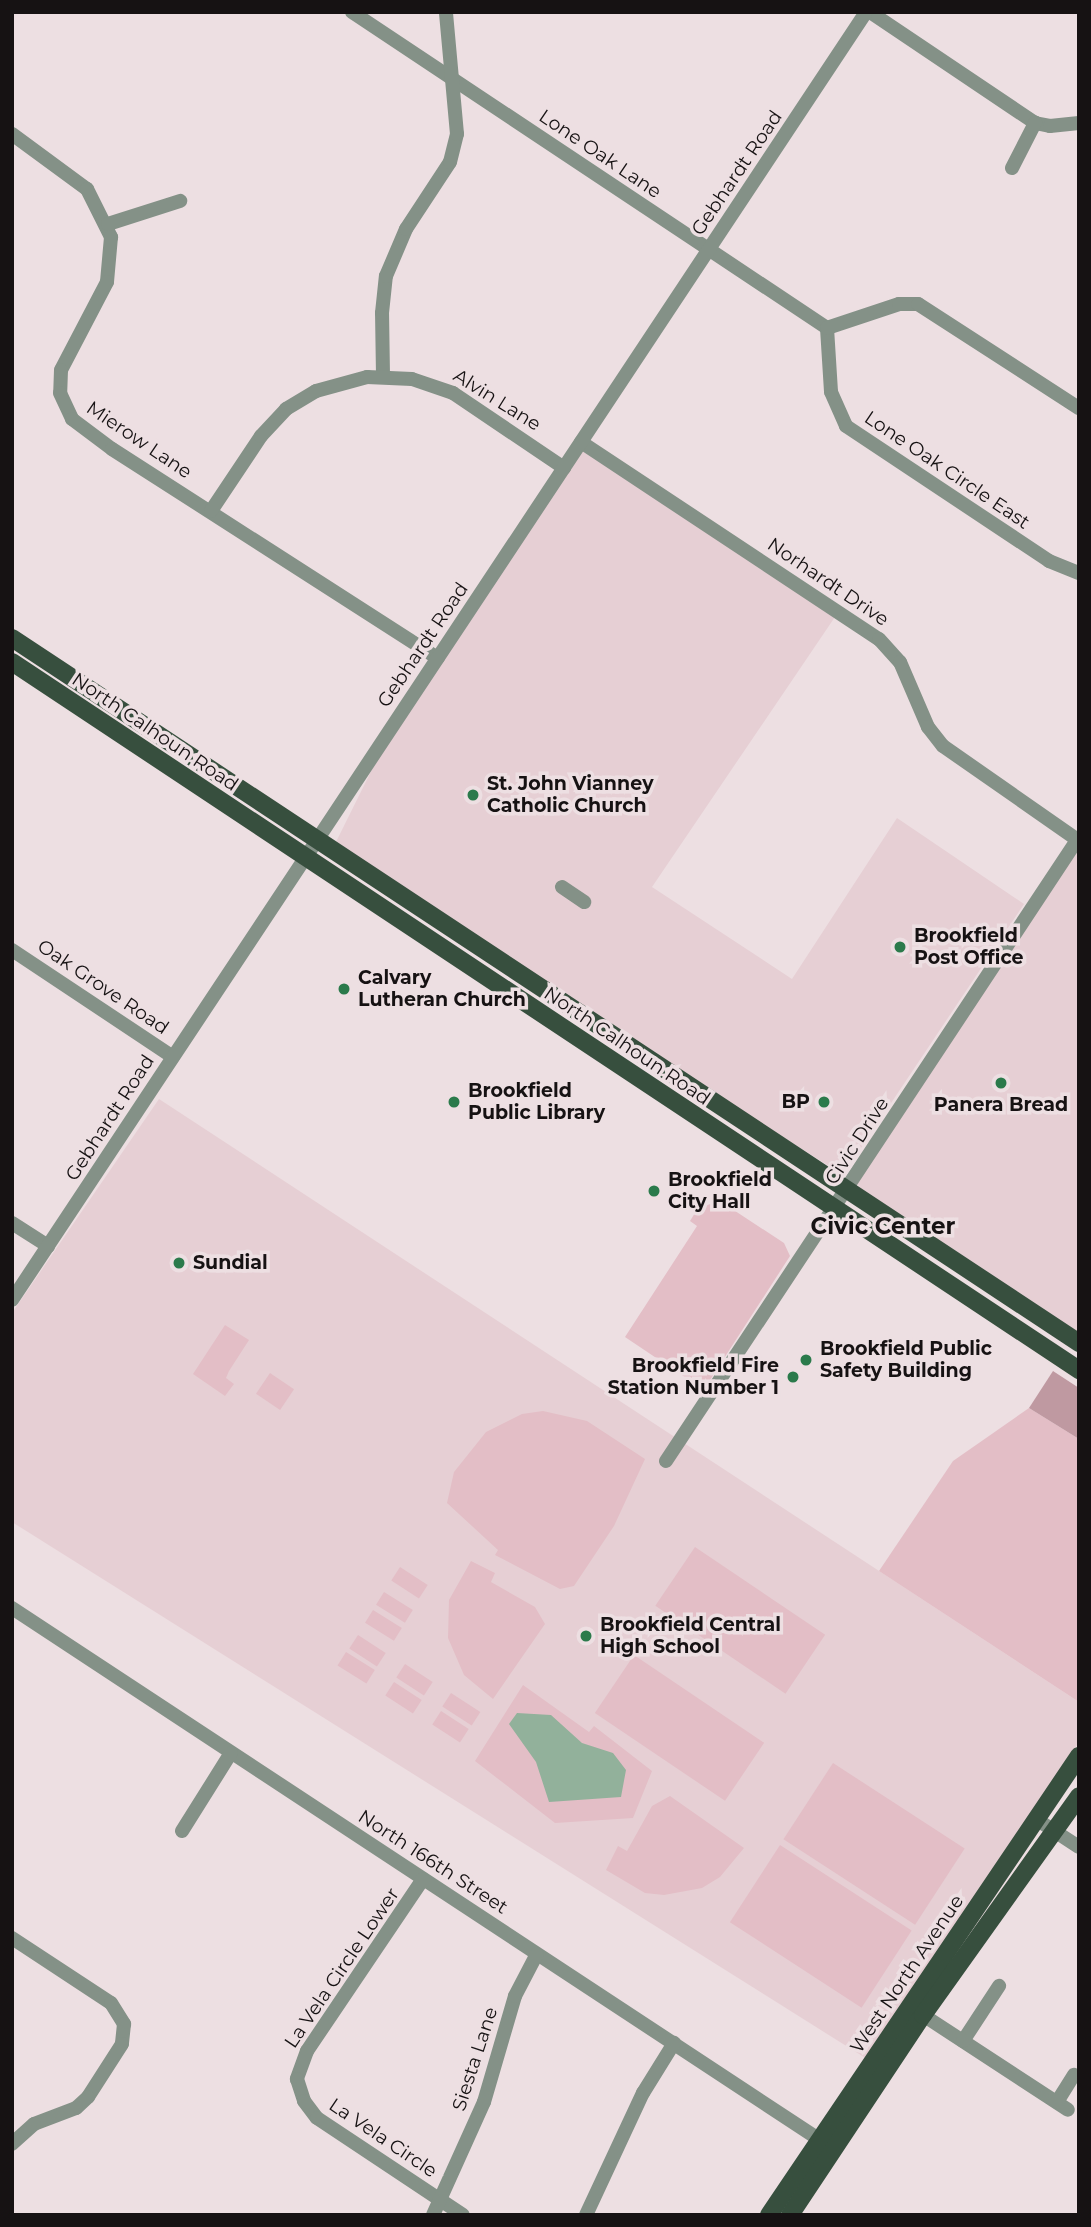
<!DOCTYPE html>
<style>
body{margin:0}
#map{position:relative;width:1091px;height:2227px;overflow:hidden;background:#eddfe2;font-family:Montserrat,sans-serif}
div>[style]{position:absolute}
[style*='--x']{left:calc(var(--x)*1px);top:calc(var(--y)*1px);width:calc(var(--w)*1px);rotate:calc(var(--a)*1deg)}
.built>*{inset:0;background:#e6cfd4}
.green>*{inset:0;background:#e3bec6;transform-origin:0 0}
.forest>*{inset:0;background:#bf99a1}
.water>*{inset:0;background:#92b19b}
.minor>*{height:14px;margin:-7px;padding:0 7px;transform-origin:7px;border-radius:7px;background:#849187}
.major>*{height:18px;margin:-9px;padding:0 9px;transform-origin:9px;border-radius:9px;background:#374f3e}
.dots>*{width:19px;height:19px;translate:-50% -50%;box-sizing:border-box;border:4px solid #eddfe2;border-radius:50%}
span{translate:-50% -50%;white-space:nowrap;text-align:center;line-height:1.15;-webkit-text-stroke:7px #eddfe2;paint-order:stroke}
.street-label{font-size:19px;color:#161213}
.poi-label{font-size:19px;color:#161213;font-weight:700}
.left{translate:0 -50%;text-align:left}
.right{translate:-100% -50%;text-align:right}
.quarter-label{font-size:23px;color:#161213;font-weight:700}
.frame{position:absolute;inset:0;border:14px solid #161213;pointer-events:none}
</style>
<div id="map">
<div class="built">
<i style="clip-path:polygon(581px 442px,839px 611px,652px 887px,792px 979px,897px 818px,1024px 904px,843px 1175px,332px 850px,398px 717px)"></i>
<i style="clip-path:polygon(1079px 841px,1079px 1335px,867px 1196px,854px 1180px)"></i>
<i style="clip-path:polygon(159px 1099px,1079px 1702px,1079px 1742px,867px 2059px,12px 1522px,12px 1313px)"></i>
</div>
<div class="green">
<i style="clip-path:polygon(720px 1201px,784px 1243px,790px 1256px,710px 1380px,695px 1384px,625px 1337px,697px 1226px,690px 1221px,698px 1208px)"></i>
<i style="clip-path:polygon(225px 1325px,249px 1340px,229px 1371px,226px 1378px,234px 1384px,225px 1396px,193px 1374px)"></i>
<i style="left:270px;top:1373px;width:29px;height:25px;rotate:34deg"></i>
<i style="clip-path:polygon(1029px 1408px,1079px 1439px,1079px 1702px,879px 1571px,953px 1461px)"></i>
<i style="clip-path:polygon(543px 1411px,587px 1421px,645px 1459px,614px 1526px,574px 1586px,560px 1589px,495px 1555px,498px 1550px,447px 1503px,454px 1472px,486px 1432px,522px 1414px)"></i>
<i style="left:695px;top:1547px;width:157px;height:71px;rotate:34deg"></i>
<i style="clip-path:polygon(471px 1561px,495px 1573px,491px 1582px,535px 1607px,545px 1624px,493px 1699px,464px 1675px,448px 1638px,449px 1600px)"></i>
<i style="left:400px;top:1567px;width:33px;height:16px;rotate:33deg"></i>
<i style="left:384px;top:1592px;width:34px;height:15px;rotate:32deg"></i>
<i style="left:373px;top:1610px;width:34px;height:15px;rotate:32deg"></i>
<i style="left:358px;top:1635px;width:33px;height:16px;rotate:33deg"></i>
<i style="left:346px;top:1652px;width:34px;height:16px;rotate:32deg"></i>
<i style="left:634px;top:1655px;width:157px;height:70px;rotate:34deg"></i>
<i style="left:405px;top:1664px;width:33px;height:16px;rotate:33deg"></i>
<i style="left:394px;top:1682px;width:33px;height:16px;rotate:33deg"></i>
<i style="clip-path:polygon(523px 1685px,589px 1732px,594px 1726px,652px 1771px,633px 1818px,555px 1823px,475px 1761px)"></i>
<i style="left:451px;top:1693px;width:35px;height:16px;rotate:33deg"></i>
<i style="left:441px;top:1711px;width:33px;height:16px;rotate:33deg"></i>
<i style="left:833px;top:1763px;width:157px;height:91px;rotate:33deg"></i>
<i style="clip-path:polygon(670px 1796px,744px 1848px,720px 1877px,702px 1888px,664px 1895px,645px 1893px,606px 1870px,618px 1846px,627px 1851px,652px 1806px)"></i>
<i style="left:780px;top:1845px;width:157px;height:92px;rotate:33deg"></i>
</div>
<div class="forest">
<i style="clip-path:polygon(1053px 1371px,1079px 1388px,1079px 1439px,1029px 1408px)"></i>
</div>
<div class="water">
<i style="clip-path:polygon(517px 1713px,551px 1715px,582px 1743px,613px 1753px,626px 1770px,621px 1797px,549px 1802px,536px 1762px,509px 1724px)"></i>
</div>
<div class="minor">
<i style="--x:352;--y:12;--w:571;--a:33.63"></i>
<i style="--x:870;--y:12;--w:199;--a:33.9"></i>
<i style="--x:1035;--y:123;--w:15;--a:11"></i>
<i style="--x:1050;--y:126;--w:29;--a:-6"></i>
<i style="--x:12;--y:134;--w:93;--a:36.3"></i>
<i style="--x:87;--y:189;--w:54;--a:63.4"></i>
<i style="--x:111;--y:237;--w:45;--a:95.1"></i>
<i style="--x:107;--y:282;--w:99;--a:117.6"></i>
<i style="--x:61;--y:370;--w:23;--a:92"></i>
<i style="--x:60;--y:393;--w:29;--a:65"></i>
<i style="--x:72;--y:419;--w:50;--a:36.9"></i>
<i style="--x:112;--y:449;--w:387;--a:32.7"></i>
<i style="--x:1012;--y:168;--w:51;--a:-62.9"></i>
<i style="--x:108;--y:224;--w:76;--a:-17.7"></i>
<i style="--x:827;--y:328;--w:64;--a:86.4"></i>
<i style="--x:831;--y:392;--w:37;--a:66"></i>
<i style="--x:846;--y:426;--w:244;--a:33.6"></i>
<i style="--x:1049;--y:561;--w:32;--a:22"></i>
<i style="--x:827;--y:328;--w:76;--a:-18.4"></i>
<i style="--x:899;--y:304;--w:19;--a:0"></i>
<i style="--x:918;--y:304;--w:192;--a:32.9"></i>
<i style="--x:383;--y:375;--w:62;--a:-90.9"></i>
<i style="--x:382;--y:313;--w:37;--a:-84"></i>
<i style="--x:386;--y:276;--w:51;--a:-66.9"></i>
<i style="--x:406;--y:229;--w:80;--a:-56.7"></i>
<i style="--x:450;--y:162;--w:29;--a:-76"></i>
<i style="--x:457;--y:134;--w:122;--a:-95.2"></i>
<i style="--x:581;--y:442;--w:357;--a:33.5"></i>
<i style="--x:879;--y:639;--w:31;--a:48"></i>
<i style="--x:900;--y:662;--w:71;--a:66.7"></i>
<i style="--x:928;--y:727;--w:24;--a:52"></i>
<i style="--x:943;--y:746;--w:166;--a:34.9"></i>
<i style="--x:211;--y:511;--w:90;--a:-56.3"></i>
<i style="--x:261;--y:436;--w:37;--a:-47"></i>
<i style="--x:286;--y:409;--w:35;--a:-31"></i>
<i style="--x:316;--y:391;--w:53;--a:-15.4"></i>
<i style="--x:367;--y:377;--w:45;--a:2.5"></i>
<i style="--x:412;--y:379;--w:43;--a:18.9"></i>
<i style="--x:453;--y:393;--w:134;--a:34"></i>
<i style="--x:562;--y:887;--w:27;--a:34"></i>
<i style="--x:12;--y:950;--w:193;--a:33.6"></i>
<i style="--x:12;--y:1223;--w:43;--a:32.6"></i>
<i style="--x:12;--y:1300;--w:1545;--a:-56.45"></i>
<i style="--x:666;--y:1461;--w:745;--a:-56.5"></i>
<i style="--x:12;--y:1608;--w:975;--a:33.36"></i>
<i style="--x:1036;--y:1819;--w:51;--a:33.1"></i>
<i style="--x:182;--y:1831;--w:92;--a:-57.9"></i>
<i style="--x:423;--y:1879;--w:207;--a:124"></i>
<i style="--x:307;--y:2051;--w:30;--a:110"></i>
<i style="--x:297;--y:2079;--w:23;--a:72"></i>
<i style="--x:304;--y:2101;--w:21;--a:53"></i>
<i style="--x:317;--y:2118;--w:175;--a:33.6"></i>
<i style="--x:12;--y:1938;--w:118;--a:33.3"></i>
<i style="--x:111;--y:2003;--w:25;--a:58"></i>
<i style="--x:124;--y:2024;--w:20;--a:96"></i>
<i style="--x:122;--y:2044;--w:63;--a:122.7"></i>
<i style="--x:88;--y:2097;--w:16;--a:137"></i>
<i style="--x:76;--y:2108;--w:45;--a:159.1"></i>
<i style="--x:34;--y:2124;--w:30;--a:138"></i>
<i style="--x:923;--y:2015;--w:173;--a:33.2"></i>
<i style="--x:963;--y:2041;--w:66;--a:-56.8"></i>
<i style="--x:1057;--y:2102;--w:32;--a:-58"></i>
<i style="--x:433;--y:2215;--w:124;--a:-65.7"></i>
<i style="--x:484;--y:2102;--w:110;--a:-73.7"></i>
<i style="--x:515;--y:1996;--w:47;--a:-62.4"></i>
<i style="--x:586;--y:2215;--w:135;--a:-65"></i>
<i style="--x:643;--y:2093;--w:59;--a:-58.2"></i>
</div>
<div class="major">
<i style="--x:12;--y:638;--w:1279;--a:33.45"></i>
<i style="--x:12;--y:662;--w:1281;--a:33.57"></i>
<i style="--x:769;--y:2215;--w:554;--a:-55.97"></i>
<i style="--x:790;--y:2215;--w:240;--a:-56.4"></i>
<i style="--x:923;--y:2015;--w:269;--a:-54.5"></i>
</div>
<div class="dots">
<i style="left:473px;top:795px;background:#2b7a4b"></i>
<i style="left:900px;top:947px;background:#2b7a4b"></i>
<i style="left:344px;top:989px;background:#2b7a4b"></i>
<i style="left:1001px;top:1083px;background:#2b7a4b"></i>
<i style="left:454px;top:1102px;background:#2b7a4b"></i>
<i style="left:824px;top:1102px;background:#2b7a4b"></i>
<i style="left:654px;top:1191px;background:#2b7a4b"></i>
<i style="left:179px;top:1263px;background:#2b7a4b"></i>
<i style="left:806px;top:1360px;background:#2b7a4b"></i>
<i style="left:793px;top:1377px;background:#2b7a4b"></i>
<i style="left:586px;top:1636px;background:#2b7a4b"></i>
</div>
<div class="street-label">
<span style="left:600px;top:154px;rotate:34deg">Lone Oak Lane</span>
<span style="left:737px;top:173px;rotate:-56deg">Gebhardt Road</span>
<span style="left:497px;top:400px;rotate:32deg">Alvin Lane</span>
<span style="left:139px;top:440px;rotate:34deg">Mierow Lane</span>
<span style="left:947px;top:470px;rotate:34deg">Lone Oak Circle East</span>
<span style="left:828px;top:582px;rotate:34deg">Norhardt Drive</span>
<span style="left:423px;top:645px;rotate:-56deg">Gebhardt Road</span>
<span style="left:155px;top:732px;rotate:34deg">North Calhoun Road</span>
<span style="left:103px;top:987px;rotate:34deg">Oak Grove Road</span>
<span style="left:627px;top:1046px;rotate:34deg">North Calhoun Road</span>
<span style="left:110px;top:1118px;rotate:-57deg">Gebhardt Road</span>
<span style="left:857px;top:1141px;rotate:-57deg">Civic Drive</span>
<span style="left:433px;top:1862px;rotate:33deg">North 166th Street</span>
<span style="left:342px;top:1968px;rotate:-56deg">La Vela Circle Lower</span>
<span style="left:907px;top:1974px;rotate:-56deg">West North Avenue</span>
<span style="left:475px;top:2059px;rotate:-72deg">Siesta Lane</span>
<span style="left:383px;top:2138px;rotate:34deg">La Vela Circle</span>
</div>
<div class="poi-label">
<span class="left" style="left:487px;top:795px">St. John Vianney<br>Catholic Church</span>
<span class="left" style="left:914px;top:947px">Brookfield<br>Post Office</span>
<span class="left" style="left:358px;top:989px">Calvary<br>Lutheran Church</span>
<span class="left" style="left:468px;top:1102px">Brookfield<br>Public Library</span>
<span class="right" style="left:810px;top:1102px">BP</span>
<span style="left:1001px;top:1105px">Panera Bread</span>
<span class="left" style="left:668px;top:1191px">Brookfield<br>City Hall</span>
<span class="left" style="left:193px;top:1263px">Sundial</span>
<span class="left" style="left:820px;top:1360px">Brookfield Public<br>Safety Building</span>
<span class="right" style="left:779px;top:1377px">Brookfield Fire<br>Station Number 1</span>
<span class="left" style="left:600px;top:1636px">Brookfield Central<br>High School</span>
</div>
<div class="quarter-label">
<span style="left:883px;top:1226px">Civic Center</span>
</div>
<div class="frame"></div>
</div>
